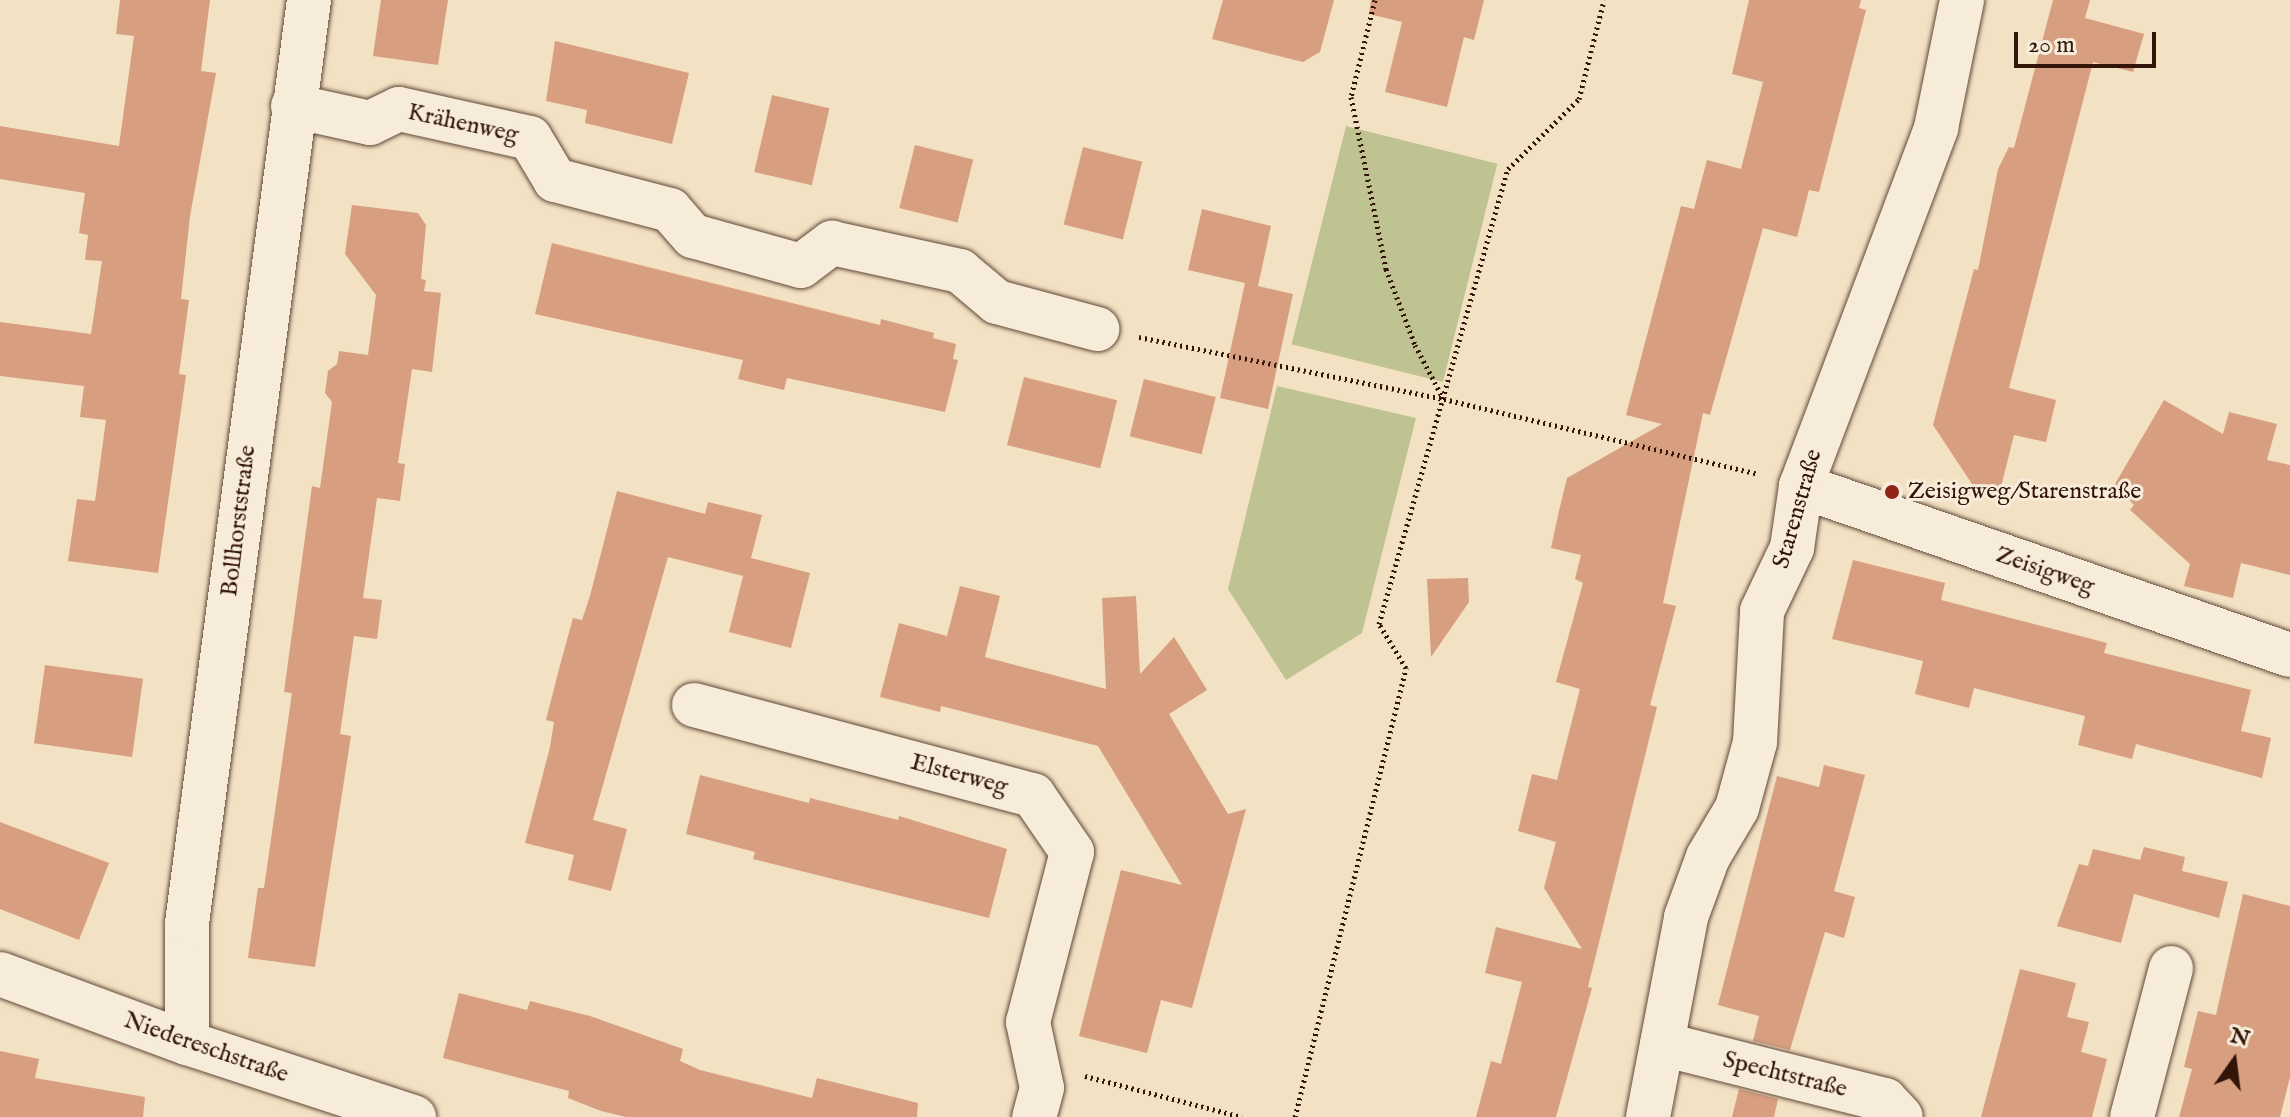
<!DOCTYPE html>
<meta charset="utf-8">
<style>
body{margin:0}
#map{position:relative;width:2290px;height:1117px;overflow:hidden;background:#f3e1c4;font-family:"IM FELL English",serif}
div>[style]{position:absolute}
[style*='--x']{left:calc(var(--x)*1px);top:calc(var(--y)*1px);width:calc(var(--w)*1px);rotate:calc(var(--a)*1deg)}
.green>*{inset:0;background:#bfc291;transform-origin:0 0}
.building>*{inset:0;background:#d79e7f;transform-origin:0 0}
.path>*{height:5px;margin-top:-2.5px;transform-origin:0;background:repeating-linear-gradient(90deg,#321508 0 2px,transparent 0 6px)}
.roads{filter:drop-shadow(0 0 2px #624837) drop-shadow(0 0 2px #624837)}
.minor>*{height:44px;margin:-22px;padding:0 22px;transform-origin:22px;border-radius:22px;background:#f7ecd9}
.dots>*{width:22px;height:22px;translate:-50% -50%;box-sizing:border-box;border:4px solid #f7ecd9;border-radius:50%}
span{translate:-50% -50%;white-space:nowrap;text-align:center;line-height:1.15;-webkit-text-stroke:6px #f7ecd9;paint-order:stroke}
.street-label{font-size:24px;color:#321508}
.poi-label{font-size:24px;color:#321508}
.left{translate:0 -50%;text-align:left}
.north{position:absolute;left:2194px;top:1021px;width:80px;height:80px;-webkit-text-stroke:6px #f7ecd9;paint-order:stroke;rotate:14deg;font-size:22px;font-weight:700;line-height:32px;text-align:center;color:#321508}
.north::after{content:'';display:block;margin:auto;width:28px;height:36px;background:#321508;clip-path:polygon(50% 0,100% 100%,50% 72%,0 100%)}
.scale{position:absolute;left:2014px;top:32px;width:142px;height:36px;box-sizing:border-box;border:4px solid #321508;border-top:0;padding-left:10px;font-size:24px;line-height:28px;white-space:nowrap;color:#321508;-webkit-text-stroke:6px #f7ecd9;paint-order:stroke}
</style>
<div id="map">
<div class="green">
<i style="left:1346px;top:126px;width:156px;height:225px;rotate:14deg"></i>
<i style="clip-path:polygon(1277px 386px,1416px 418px,1362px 633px,1286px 680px,1228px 589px)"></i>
</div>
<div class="building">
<i style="clip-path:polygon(120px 0,210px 0,201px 71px,216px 73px,190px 216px,181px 299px,189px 300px,179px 374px,186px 375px,158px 573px,68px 561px,77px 499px,95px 501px,106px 420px,80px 417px,84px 386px,0 376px,0 322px,91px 334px,102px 261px,85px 260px,88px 235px,79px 233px,85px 193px,0 179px,0 126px,119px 146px,134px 36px,116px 34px)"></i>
<i style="clip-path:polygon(381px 0,448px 0,438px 65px,373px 56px)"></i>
<i style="clip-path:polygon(1223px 0,1334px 0,1320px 52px,1303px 62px,1212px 39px)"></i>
<i style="clip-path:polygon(1371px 0,1484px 0,1474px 40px,1464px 37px,1447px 107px,1385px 92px,1402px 22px,1369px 14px)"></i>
<i style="clip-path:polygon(1749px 0,1861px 0,1859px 8px,1866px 10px,1819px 192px,1809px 190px,1797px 237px,1763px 228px,1710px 415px,1703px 413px,1663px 603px,1676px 606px,1650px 705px,1657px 707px,1588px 987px,1592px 988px,1556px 1117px,1476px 1117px,1491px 1061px,1501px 1064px,1522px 982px,1485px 973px,1496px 927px,1582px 949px,1544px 888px,1556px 842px,1518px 831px,1532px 774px,1557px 780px,1580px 689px,1556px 682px,1583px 583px,1575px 579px,1581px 555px,1551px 548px,1559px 511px,1567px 478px,1662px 424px,1626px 415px,1681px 206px,1694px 209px,1707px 160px,1741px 169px,1763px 82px,1732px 74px)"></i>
<i style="clip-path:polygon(2053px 0,2090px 0,2085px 18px,2144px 34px,2133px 72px,2093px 62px,2009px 388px,2056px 400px,2046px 442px,2014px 435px,2000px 491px,1972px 484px,1933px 425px,1974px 269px,1978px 270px,1998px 169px,2009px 147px,2014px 148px)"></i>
<i style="clip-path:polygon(555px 41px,689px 73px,672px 144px,585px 123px,587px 110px,546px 101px)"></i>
<i style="left:772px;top:95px;width:59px;height:79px;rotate:13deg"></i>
<i style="left:915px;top:145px;width:60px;height:65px;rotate:14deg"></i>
<i style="left:1083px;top:147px;width:61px;height:80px;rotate:14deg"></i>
<i style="clip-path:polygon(352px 205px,418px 213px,426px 225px,421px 279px,426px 280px,424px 291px,441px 293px,432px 372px,412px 369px,398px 463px,405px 464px,400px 501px,377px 498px,363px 598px,382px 600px,377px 639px,354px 636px,340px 734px,351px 736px,315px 967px,248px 958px,258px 888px,264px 888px,292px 693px,284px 692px,312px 486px,320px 488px,332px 402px,325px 393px,328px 371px,337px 364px,339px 351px,368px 355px,376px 295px,345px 254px)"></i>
<i style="clip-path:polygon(1202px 209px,1271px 226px,1258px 286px,1293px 294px,1268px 409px,1220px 398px,1245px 283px,1188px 270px)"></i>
<i style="clip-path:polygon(552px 243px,880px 325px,881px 319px,934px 333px,933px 338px,956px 344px,953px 359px,958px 360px,945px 412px,787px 378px,784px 390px,738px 379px,743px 360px,535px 314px)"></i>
<i style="left:1024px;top:377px;width:96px;height:70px;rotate:14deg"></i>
<i style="left:1144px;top:379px;width:74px;height:59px;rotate:14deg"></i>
<i style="clip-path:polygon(2164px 400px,2223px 434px,2229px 412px,2277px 424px,2267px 460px,2290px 465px,2290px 575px,2241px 563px,2233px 598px,2184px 586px,2190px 564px,2130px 510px,2134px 505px,2115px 484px)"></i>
<i style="clip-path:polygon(617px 491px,705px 514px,708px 502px,762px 515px,751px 558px,810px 573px,791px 648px,729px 632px,743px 576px,668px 557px,593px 820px,627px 829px,611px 891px,568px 880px,574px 855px,525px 843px,550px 747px,554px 722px,546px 720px,559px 669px,573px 618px,582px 620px,590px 596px)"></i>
<i style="clip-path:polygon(1853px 560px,1945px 583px,1941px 600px,2107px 643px,2104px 653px,2251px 690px,2241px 731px,2271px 738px,2262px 778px,2136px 744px,2132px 759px,2078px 745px,2085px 716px,1974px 688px,1969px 708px,1915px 694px,1923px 661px,1832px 639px)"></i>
<i style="clip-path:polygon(1468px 578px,1469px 602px,1431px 657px,1427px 579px)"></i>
<i style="clip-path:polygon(960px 586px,1000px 596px,985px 657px,1106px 689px,1102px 598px,1136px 596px,1140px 674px,1174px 637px,1207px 690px,1169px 714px,1228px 814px,1246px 809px,1192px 1008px,1161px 1000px,1147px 1053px,1079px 1036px,1121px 870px,1182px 885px,1098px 746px,941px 706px,940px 712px,880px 697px,899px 623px,947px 636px)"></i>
<i style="left:45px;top:665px;width:99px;height:79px;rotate:8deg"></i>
<i style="clip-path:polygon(1824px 765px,1865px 775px,1834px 891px,1855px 897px,1844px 938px,1825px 932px,1790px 1050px,1753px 1041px,1759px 1016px,1718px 1005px,1777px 776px,1819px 787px)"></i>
<i style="clip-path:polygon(700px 775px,809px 803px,810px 798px,898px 820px,899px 816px,1007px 849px,989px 918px,753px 859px,755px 852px,686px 834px)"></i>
<i style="clip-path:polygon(0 822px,109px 863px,79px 940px,0 909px)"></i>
<i style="clip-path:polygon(2144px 847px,2185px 857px,2182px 871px,2228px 882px,2219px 918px,2134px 894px,2121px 943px,2057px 926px,2079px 864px,2088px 866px,2093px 849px,2140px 860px)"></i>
<i style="clip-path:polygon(2243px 894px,2290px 906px,2290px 1077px,2280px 1117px,2179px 1117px,2192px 1069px,2184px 1067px,2198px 1011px,2216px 1015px)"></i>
<i style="clip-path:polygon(2020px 969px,2076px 983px,2067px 1017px,2089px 1022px,2081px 1052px,2107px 1059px,2092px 1117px,1981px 1117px)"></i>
<i style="clip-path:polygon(459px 993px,527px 1010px,530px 1001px,590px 1016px,683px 1049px,680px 1061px,700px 1070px,812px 1098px,817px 1078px,918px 1103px,917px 1117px,626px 1117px,601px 1111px,568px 1098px,569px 1091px,443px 1058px)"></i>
<i style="clip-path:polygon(0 1051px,39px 1059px,35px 1078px,145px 1097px,143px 1117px,0 1117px)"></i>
<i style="clip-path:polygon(1739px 1089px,1778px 1099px,1774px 1117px,1732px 1117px)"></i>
</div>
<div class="path">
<i style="--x:1375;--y:0;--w:100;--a:103.9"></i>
<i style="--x:1351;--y:97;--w:176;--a:78.5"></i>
<i style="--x:1386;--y:269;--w:81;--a:69.1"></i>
<i style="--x:1415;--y:345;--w:60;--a:62.2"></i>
<i style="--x:1139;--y:337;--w:311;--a:11.5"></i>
<i style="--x:1444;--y:399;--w:323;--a:13.4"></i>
<i style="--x:1085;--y:1076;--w:162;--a:14.6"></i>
<i style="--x:1295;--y:1117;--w:463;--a:-76.1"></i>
<i style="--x:1406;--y:668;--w:52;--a:-121.5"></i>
<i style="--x:1379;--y:624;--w:473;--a:-74.2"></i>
<i style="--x:1508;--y:169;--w:100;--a:-44.6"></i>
<i style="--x:1579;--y:99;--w:102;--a:-75.8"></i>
</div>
<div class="roads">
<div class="minor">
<i style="--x:293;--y:106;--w:79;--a:12.4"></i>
<i style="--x:370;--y:123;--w:32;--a:-26"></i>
<i style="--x:399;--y:109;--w:134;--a:12.5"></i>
<i style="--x:530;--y:138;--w:49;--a:59.2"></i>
<i style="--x:555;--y:180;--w:119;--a:14.6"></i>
<i style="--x:670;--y:210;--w:35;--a:49"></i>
<i style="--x:693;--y:236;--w:112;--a:15.5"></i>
<i style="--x:801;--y:266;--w:39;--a:-37"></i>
<i style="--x:832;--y:243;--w:131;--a:12.3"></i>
<i style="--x:960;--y:271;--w:48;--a:40"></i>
<i style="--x:997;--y:302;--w:104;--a:15.1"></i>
<i style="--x:1801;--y:486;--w:517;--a:19.07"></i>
<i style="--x:694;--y:705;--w:351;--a:14.9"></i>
<i style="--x:1033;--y:795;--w:69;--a:55.6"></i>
<i style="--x:1072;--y:852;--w:176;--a:104.5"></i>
<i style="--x:1028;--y:1022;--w:67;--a:78"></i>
<i style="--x:1042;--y:1088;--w:30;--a:105"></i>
<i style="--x:0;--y:974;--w:199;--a:20.3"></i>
<i style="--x:187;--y:1043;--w:239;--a:18.1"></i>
<i style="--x:187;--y:1043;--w:120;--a:-90"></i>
<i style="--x:187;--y:923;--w:931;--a:-82.47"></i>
<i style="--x:1662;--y:1044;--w:230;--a:14.1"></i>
<i style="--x:1885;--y:1100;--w:23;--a:47"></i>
<i style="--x:1648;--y:1117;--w:204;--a:-79.2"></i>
<i style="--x:1686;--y:917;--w:64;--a:-69.9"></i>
<i style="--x:1708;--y:857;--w:57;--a:-59.4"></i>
<i style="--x:1737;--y:808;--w:68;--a:-74.7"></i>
<i style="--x:1755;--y:742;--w:131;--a:-86.9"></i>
<i style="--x:1762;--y:611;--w:70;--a:-64.5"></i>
<i style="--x:1792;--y:548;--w:63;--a:-81.7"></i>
<i style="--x:1801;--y:486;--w:383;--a:-69.3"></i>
<i style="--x:1936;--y:128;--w:131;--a:-78.5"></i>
<i style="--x:2132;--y:1117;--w:154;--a:-75.3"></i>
</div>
</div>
<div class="dots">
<i style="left:1892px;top:492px;background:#8f2418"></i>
</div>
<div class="street-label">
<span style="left:463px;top:124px;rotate:12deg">Krähenweg</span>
<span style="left:1798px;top:509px;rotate:-74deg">Starenstraße</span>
<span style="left:239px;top:521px;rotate:-83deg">Bollhorststraße</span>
<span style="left:2045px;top:571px;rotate:19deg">Zeisigweg</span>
<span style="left:959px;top:775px;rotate:15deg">Elsterweg</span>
<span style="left:206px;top:1048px;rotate:19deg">Niedereschstraße</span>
<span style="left:1785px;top:1075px;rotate:14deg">Spechtstraße</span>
</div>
<div class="poi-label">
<span class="left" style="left:1908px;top:492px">Zeisigweg/Starenstraße</span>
</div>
<div class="north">N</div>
<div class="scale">20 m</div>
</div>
